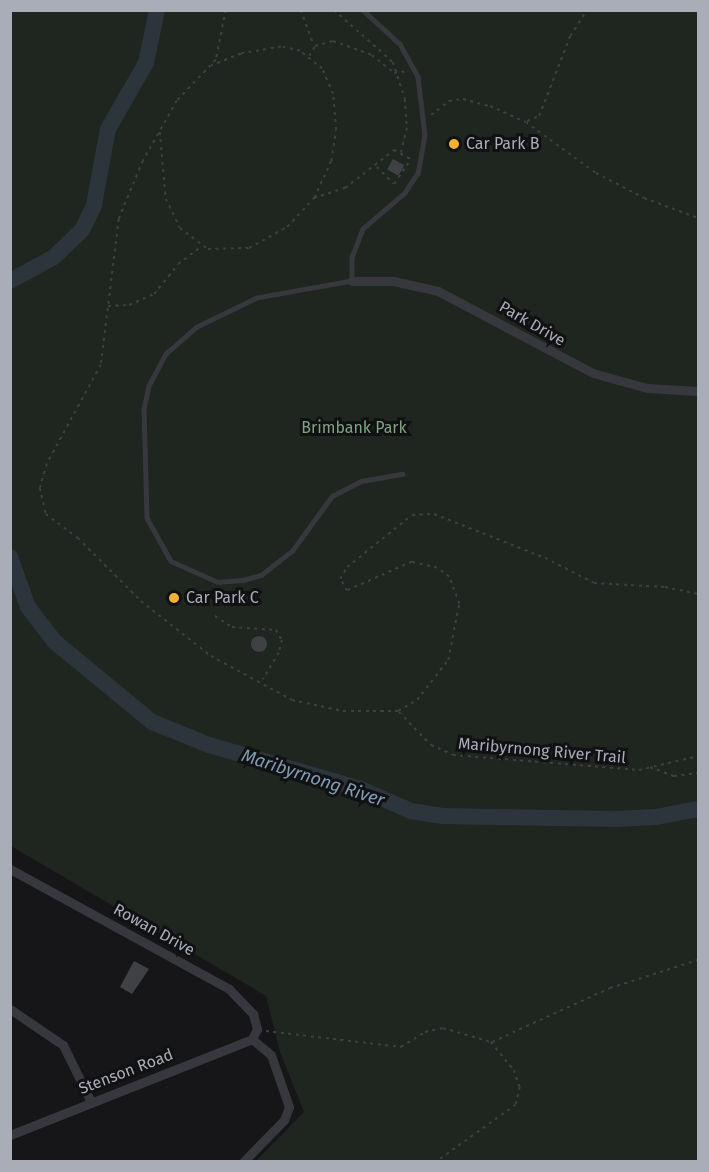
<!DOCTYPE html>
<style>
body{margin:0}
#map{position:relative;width:709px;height:1172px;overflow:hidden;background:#161618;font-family:"Fira Sans",sans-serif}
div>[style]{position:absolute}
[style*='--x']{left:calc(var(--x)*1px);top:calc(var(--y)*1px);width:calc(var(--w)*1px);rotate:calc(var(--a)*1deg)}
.green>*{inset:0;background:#1e261f}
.river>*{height:16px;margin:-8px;padding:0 8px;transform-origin:8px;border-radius:8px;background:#2c353c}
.building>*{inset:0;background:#404145;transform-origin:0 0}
.round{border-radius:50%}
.path>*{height:1.5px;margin-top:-0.75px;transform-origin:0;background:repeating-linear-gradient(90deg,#3d3f44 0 3px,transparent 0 7.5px)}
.lane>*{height:4.5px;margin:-2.25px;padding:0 2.25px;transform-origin:2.25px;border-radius:2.25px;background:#37383d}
.street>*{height:9px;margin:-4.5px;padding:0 4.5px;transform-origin:4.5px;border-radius:4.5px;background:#37383d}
.dots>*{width:16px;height:16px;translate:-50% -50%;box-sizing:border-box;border:3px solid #111113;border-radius:50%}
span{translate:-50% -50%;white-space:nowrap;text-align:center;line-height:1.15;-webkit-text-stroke:6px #111113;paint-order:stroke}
.poi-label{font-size:16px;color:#a8adb8}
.left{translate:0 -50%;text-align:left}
.street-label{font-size:16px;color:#a8adb8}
.park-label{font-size:16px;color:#7fa381}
.water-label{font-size:18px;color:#7f9bb3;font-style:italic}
.frame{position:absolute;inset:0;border:12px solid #a8adb8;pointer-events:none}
</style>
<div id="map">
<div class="green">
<i style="clip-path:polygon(11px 11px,698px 11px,698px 1161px,256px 1161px,304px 1112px,280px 1052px,266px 996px,11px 846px)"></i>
</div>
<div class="river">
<i style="--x:10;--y:281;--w:50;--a:-28.6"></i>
<i style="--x:54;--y:257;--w:39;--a:-44"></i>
<i style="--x:82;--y:230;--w:28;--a:-64"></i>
<i style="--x:94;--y:205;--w:77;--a:-79.6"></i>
<i style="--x:108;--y:129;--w:76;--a:-60.1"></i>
<i style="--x:146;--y:63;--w:54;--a:-78.3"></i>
<i style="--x:10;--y:557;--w:53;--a:70.2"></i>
<i style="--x:28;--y:607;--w:44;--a:52.4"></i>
<i style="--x:55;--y:642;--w:126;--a:39.5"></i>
<i style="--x:152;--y:722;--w:61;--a:22"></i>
<i style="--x:209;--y:745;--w:158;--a:16.1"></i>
<i style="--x:361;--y:789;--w:55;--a:23.7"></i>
<i style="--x:411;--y:811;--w:32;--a:9"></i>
<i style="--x:443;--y:816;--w:173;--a:1"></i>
<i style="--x:616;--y:819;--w:40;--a:-2.9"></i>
<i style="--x:656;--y:817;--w:43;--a:-10.8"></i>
</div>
<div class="building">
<i style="left:393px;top:159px;width:13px;height:12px;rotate:29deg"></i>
<i class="round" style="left:251px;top:636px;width:16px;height:16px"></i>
<i style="clip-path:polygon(134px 961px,149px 969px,132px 994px,120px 987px)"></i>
</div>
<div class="path">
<i style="--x:226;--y:10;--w:51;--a:101.3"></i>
<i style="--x:216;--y:60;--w:57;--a:133.6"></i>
<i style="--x:177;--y:101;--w:69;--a:119.5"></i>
<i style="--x:143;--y:161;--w:63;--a:112.5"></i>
<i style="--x:119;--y:219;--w:147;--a:97"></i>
<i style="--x:101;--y:365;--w:113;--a:118.6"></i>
<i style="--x:47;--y:464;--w:25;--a:106"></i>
<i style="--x:40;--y:488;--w:27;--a:77"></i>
<i style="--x:46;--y:514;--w:40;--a:37"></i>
<i style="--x:78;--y:538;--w:89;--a:45"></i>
<i style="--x:141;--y:601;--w:89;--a:38.2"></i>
<i style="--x:211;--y:656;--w:92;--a:28.5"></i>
<i style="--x:292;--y:700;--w:52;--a:12.2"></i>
<i style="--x:343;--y:711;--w:55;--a:0"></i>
<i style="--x:398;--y:711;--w:22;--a:-30"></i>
<i style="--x:417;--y:700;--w:51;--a:-52.2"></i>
<i style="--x:448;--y:660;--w:57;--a:-78.9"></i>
<i style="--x:459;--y:604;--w:29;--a:-110"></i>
<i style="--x:449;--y:577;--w:15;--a:-143"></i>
<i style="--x:437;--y:568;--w:26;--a:-167"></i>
<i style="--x:412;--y:562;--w:71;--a:156"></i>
<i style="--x:347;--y:591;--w:14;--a:-120"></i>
<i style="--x:340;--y:579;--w:14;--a:-60"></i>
<i style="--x:347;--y:567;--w:83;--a:-38.7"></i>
<i style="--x:412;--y:515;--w:22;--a:-3"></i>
<i style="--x:434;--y:514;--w:119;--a:21.6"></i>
<i style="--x:545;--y:558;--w:55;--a:27"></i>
<i style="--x:594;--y:583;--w:71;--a:3.2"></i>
<i style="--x:665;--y:587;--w:34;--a:12"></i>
<i style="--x:301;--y:10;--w:37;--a:70"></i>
<i style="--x:334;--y:10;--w:79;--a:41.4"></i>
<i style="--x:393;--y:62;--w:39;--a:72"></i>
<i style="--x:405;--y:99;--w:29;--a:86"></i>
<i style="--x:407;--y:128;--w:27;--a:103"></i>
<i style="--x:309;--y:56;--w:12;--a:-59"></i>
<i style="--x:315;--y:46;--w:19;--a:-16"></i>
<i style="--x:333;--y:41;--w:41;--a:19.7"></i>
<i style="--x:372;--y:55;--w:28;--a:39"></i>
<i style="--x:394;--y:73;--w:14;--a:-8"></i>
<i style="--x:431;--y:115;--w:23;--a:-38"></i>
<i style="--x:449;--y:101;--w:14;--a:-8"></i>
<i style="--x:463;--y:99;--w:28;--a:15"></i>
<i style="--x:490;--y:106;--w:39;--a:24"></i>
<i style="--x:526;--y:122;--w:87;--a:36.1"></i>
<i style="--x:596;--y:173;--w:54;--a:27.5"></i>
<i style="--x:644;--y:198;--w:58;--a:20.3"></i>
<i style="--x:527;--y:121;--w:13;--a:-23"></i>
<i style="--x:539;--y:116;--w:86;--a:-68.8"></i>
<i style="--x:570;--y:36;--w:31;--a:-57"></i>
<i style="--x:160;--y:132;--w:67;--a:84.9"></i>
<i style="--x:166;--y:199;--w:32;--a:64"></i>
<i style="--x:180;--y:228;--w:35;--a:37"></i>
<i style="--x:208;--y:249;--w:41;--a:-1.4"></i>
<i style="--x:249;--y:248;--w:43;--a:-28.9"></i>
<i style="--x:287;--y:227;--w:40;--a:-47"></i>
<i style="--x:314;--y:198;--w:41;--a:-65.3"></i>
<i style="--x:331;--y:161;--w:31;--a:-81"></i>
<i style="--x:336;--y:130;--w:36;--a:-95"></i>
<i style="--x:333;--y:94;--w:27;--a:-114"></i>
<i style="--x:322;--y:69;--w:28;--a:-141"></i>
<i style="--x:300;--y:51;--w:19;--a:-168"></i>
<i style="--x:281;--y:47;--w:41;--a:170.1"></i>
<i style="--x:241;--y:54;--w:32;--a:158"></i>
<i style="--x:377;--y:167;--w:24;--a:45"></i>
<i style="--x:394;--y:184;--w:29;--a:-56"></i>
<i style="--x:314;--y:198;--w:33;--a:-18"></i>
<i style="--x:345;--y:188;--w:62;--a:-37.8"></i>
<i style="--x:394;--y:150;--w:21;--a:29"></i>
<i style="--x:108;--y:306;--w:21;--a:-3"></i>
<i style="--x:129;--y:305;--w:27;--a:-24"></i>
<i style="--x:154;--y:294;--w:38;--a:-51"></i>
<i style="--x:178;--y:264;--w:30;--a:-37"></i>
<i style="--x:215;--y:616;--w:20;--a:33"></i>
<i style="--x:232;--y:627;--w:44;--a:3.9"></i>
<i style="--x:276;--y:630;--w:12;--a:59"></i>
<i style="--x:282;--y:640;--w:13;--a:103"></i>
<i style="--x:279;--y:653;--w:31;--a:121"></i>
<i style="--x:399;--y:712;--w:46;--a:45.9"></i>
<i style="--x:431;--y:745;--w:24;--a:24"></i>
<i style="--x:453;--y:755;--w:187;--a:4.6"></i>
<i style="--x:639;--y:770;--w:61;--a:-13.3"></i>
<i style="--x:650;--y:767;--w:26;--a:21"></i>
<i style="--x:674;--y:776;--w:24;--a:-7"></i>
<i style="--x:266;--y:1031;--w:136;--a:6.8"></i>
<i style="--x:401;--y:1047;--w:28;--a:-32"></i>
<i style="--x:425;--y:1032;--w:18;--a:-13"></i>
<i style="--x:443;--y:1028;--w:50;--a:16.3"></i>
<i style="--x:491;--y:1042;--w:36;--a:51"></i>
<i style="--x:514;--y:1070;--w:18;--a:71"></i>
<i style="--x:520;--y:1087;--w:18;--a:103"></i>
<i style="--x:516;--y:1105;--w:98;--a:144.5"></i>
<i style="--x:492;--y:1042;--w:130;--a:-24.6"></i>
<i style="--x:610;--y:988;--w:92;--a:-17.7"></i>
</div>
<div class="lane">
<i style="--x:363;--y:10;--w:50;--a:42.6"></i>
<i style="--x:400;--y:44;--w:38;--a:61"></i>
<i style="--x:418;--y:77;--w:58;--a:83.1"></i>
<i style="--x:425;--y:135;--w:39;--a:100"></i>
<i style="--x:418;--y:173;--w:24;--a:123"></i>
<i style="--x:405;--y:193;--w:55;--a:139.4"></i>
<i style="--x:363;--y:229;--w:30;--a:111"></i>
<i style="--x:352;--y:257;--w:24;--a:90"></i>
<i style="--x:352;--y:281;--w:97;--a:169.9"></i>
<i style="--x:257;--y:298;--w:67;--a:154.2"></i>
<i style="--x:197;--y:327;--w:41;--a:138.9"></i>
<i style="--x:166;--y:354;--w:36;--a:118"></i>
<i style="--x:149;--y:386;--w:24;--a:102"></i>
<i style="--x:144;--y:409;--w:109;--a:88.4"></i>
<i style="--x:147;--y:518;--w:49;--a:60.8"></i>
<i style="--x:171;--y:561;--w:51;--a:24.1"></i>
<i style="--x:218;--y:582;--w:25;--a:-5"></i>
<i style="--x:243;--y:580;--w:19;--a:-16"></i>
<i style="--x:261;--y:575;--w:39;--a:-38"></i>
<i style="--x:292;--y:551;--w:68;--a:-54"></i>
<i style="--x:332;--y:496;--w:33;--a:-27"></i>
<i style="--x:361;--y:481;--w:42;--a:-9.7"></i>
</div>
<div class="street">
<i style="--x:352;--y:281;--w:41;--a:0"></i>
<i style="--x:393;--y:281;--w:46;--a:12.5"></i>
<i style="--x:438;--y:291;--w:175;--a:27.9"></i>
<i style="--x:593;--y:373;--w:56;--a:15.5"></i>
<i style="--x:647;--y:388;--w:51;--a:3.4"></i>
<i style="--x:10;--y:869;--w:250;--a:28.7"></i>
<i style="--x:229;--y:989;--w:35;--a:46"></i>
<i style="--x:253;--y:1014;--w:16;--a:75"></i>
<i style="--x:257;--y:1029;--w:11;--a:117"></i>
<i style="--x:10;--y:1009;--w:64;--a:34.2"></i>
<i style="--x:63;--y:1045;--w:64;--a:63.8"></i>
<i style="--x:10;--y:1135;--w:260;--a:-21.6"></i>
<i style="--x:243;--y:1162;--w:59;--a:-45.7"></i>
<i style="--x:284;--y:1120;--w:14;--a:-69"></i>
<i style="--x:289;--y:1107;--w:55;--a:-109.1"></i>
<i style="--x:271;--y:1055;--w:25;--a:-140"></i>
</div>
<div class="dots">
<i style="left:454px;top:144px;background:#f2b134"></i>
<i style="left:174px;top:598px;background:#f2b134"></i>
</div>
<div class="poi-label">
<span class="left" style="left:466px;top:144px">Car Park B</span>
<span class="left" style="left:186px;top:598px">Car Park C</span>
</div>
<div class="street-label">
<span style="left:532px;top:324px;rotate:30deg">Park Drive</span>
<span style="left:542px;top:751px;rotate:5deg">Maribyrnong River Trail</span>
<span style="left:154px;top:930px;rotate:29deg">Rowan Drive</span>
<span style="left:126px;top:1072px;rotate:-21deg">Stenson Road</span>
</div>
<div class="park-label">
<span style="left:354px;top:428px">Brimbank Park</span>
</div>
<div class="water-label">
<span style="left:313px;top:778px;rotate:18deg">Maribyrnong River</span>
</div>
<div class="frame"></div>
</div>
